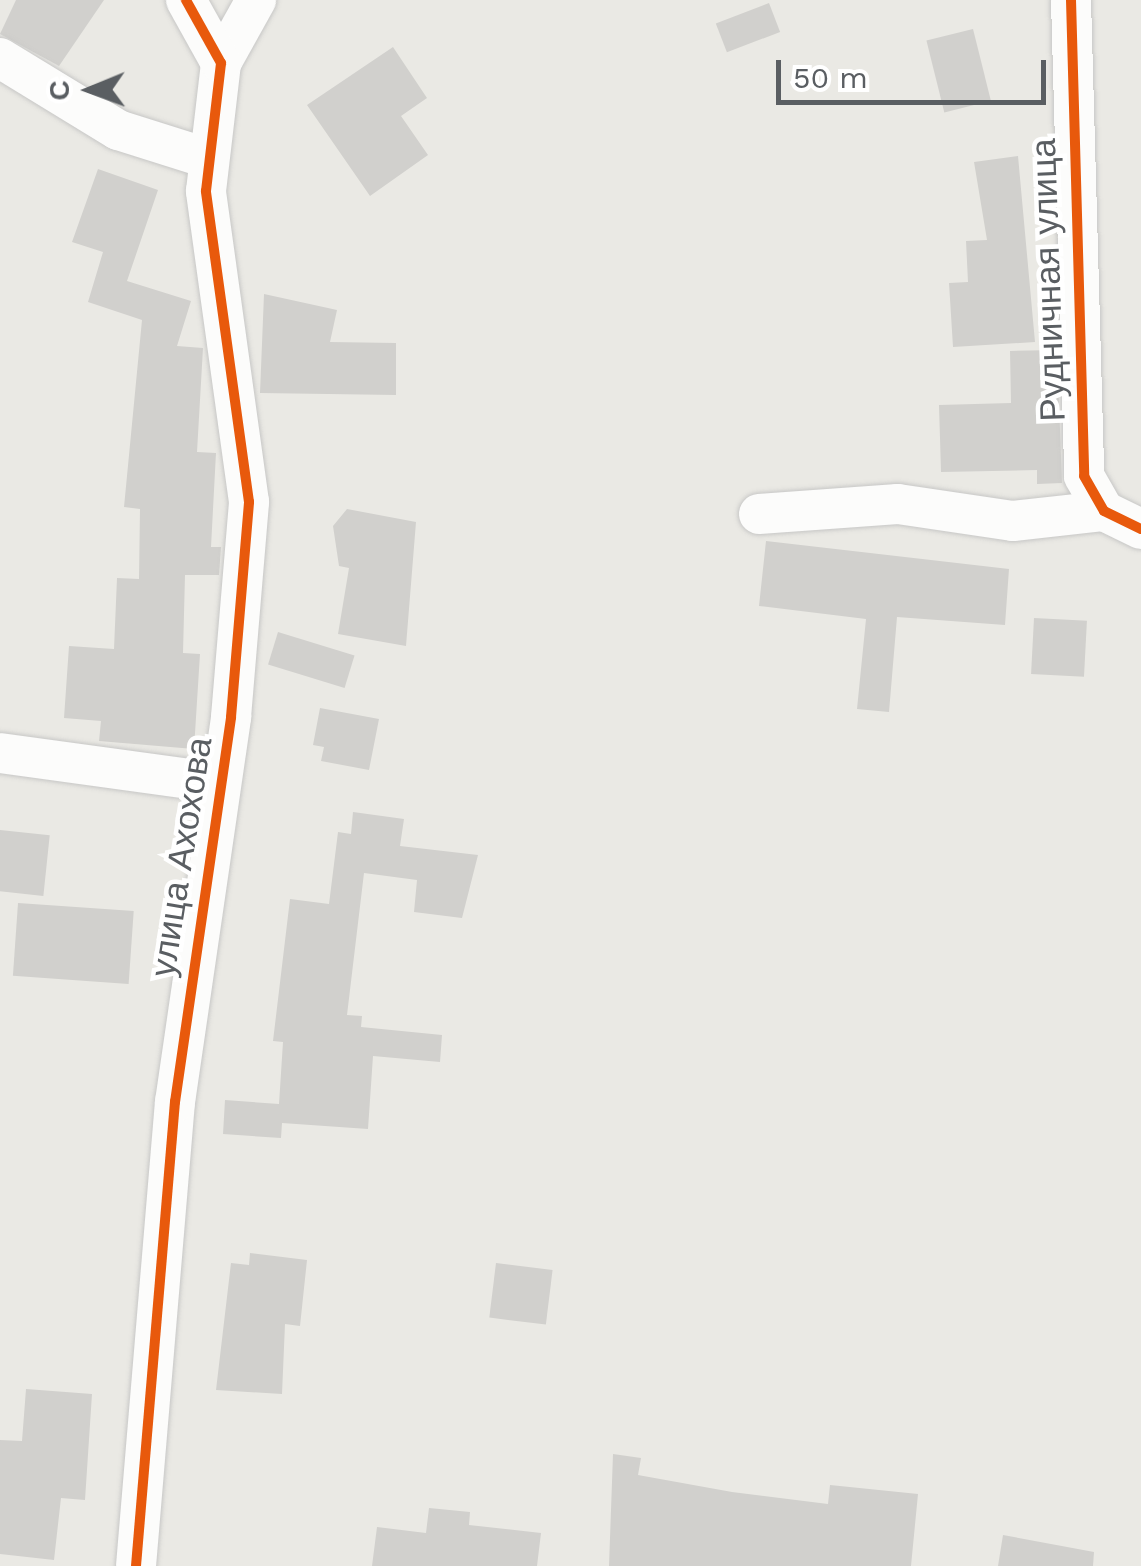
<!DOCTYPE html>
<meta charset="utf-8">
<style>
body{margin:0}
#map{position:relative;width:1141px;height:1566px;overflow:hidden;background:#eae9e4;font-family:"Work Sans",sans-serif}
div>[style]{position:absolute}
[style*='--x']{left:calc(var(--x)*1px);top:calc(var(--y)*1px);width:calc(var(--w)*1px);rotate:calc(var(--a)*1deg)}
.building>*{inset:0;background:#d1d0cd;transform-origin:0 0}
.roads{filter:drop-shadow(0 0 2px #c7c7c6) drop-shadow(0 0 2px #c7c7c6)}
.minor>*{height:40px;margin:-20px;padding:0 20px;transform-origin:20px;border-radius:20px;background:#fcfcfb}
.cycleway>*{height:10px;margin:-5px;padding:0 5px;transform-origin:5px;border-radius:5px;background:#e8590c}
span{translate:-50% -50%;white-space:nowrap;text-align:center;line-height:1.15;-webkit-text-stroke:9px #fff;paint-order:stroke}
.street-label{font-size:35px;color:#5a5e62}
.north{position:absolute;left:40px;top:40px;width:100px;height:100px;-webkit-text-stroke:8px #fff;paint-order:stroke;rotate:269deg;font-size:28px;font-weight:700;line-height:40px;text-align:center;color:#5a5e62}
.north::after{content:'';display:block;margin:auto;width:35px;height:45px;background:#5a5e62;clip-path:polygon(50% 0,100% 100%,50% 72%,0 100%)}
.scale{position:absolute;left:776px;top:60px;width:270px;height:45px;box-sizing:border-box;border:5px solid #5a5e62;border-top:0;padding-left:12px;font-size:30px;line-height:35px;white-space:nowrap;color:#5a5e62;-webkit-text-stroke:8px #fff;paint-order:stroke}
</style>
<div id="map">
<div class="building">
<i style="clip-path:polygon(16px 0,104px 0,59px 66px,0 34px)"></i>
<i style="left:769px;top:3px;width:31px;height:57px;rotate:69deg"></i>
<i style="left:973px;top:29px;width:74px;height:48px;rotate:76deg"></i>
<i style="clip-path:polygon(393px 47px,427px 98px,401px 116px,428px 155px,370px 196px,307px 105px)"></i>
<i style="clip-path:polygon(1018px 156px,1035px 342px,953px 347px,949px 283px,968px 282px,966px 241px,987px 240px,974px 162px)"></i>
<i style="clip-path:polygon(98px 169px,158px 190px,127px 281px,191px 301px,177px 346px,203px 348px,197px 452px,216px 453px,211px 547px,221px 547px,219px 575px,185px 575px,183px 653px,200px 654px,194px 749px,99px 741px,101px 721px,64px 718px,69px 646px,114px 649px,117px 578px,139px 579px,140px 509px,124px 507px,142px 320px,88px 302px,103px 252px,72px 242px)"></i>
<i style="clip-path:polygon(264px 294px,337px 310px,330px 342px,396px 343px,396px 395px,260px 393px)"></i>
<i style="clip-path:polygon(1057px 350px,1062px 483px,1037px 484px,1037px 470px,941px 472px,939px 405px,1011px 403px,1010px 351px)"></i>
<i style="clip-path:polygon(347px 509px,416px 522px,406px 646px,338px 634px,349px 568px,339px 566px,333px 526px)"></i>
<i style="clip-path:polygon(766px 541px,1009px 569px,1005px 625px,897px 617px,889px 712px,857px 709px,866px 619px,759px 606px)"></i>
<i style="left:1034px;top:618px;width:53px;height:56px;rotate:3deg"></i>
<i style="left:278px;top:632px;width:80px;height:34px;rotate:17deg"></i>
<i style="clip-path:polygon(320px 708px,379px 719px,369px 770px,321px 761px,324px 747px,313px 745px)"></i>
<i style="clip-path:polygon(353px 812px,404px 819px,400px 846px,478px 855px,462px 918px,414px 912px,417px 880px,364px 873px,347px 1015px,362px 1016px,361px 1027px,442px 1035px,440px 1062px,373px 1056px,368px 1129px,282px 1123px,281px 1138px,223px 1134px,225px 1100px,279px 1104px,283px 1042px,273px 1041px,290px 899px,329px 904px,338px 832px,351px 834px)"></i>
<i style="left:0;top:830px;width:50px;height:61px;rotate:6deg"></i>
<i style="left:18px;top:903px;width:116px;height:73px;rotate:4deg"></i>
<i style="clip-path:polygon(250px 1253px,307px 1260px,300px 1326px,285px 1324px,282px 1394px,216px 1390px,231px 1263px,249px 1265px)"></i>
<i style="left:496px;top:1263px;width:57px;height:55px;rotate:7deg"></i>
<i style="clip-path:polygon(26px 1389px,92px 1394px,85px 1500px,61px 1498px,54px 1560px,0 1554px,0 1440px,22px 1441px)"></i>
<i style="clip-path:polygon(613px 1454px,641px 1458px,638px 1475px,732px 1492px,828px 1504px,830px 1485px,918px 1494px,911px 1566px,609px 1566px)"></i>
<i style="clip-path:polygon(429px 1508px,470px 1512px,469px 1525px,541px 1533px,537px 1566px,372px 1566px,377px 1527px,426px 1533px)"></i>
<i style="clip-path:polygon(1003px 1535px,1094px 1552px,1093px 1566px,998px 1566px)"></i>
</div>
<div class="roads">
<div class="minor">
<i style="--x:1071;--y:0;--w:476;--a:88.4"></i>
<i style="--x:1084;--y:476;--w:40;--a:60.3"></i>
<i style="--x:1104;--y:511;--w:41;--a:25.9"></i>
<i style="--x:0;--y:58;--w:138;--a:31.4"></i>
<i style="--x:118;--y:130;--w:93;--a:17.5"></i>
<i style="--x:221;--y:63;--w:72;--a:-60.9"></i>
<i style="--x:759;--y:514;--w:139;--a:-4.1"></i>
<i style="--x:898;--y:504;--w:116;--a:8.4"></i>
<i style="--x:1013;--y:521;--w:92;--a:-6.3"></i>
<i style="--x:0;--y:753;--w:222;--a:7.8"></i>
<i style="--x:136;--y:1566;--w:466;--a:-85.2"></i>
<i style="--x:175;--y:1102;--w:389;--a:-81.7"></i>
<i style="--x:231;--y:717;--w:216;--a:-85.2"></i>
<i style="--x:249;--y:502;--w:314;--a:-97.9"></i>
<i style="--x:206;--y:191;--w:129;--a:-83.3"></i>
<i style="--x:221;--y:63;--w:72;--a:-119.1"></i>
</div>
</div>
<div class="cycleway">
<i style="--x:1071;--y:0;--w:476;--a:88.4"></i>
<i style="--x:1084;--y:476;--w:40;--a:60.3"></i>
<i style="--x:1104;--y:511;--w:41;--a:25.9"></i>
<i style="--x:136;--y:1566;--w:466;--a:-85.2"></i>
<i style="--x:175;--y:1102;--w:389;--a:-81.7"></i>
<i style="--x:231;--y:717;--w:216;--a:-85.2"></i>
<i style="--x:249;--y:502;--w:314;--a:-97.9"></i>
<i style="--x:206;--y:191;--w:129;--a:-83.3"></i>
<i style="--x:221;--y:63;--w:72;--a:-119.1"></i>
</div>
<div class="street-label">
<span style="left:1048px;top:280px;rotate:-92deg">Рудничная улица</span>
<span style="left:181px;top:857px;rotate:-81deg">улица Ахохова</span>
</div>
<div class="north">С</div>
<div class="scale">50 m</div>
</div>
